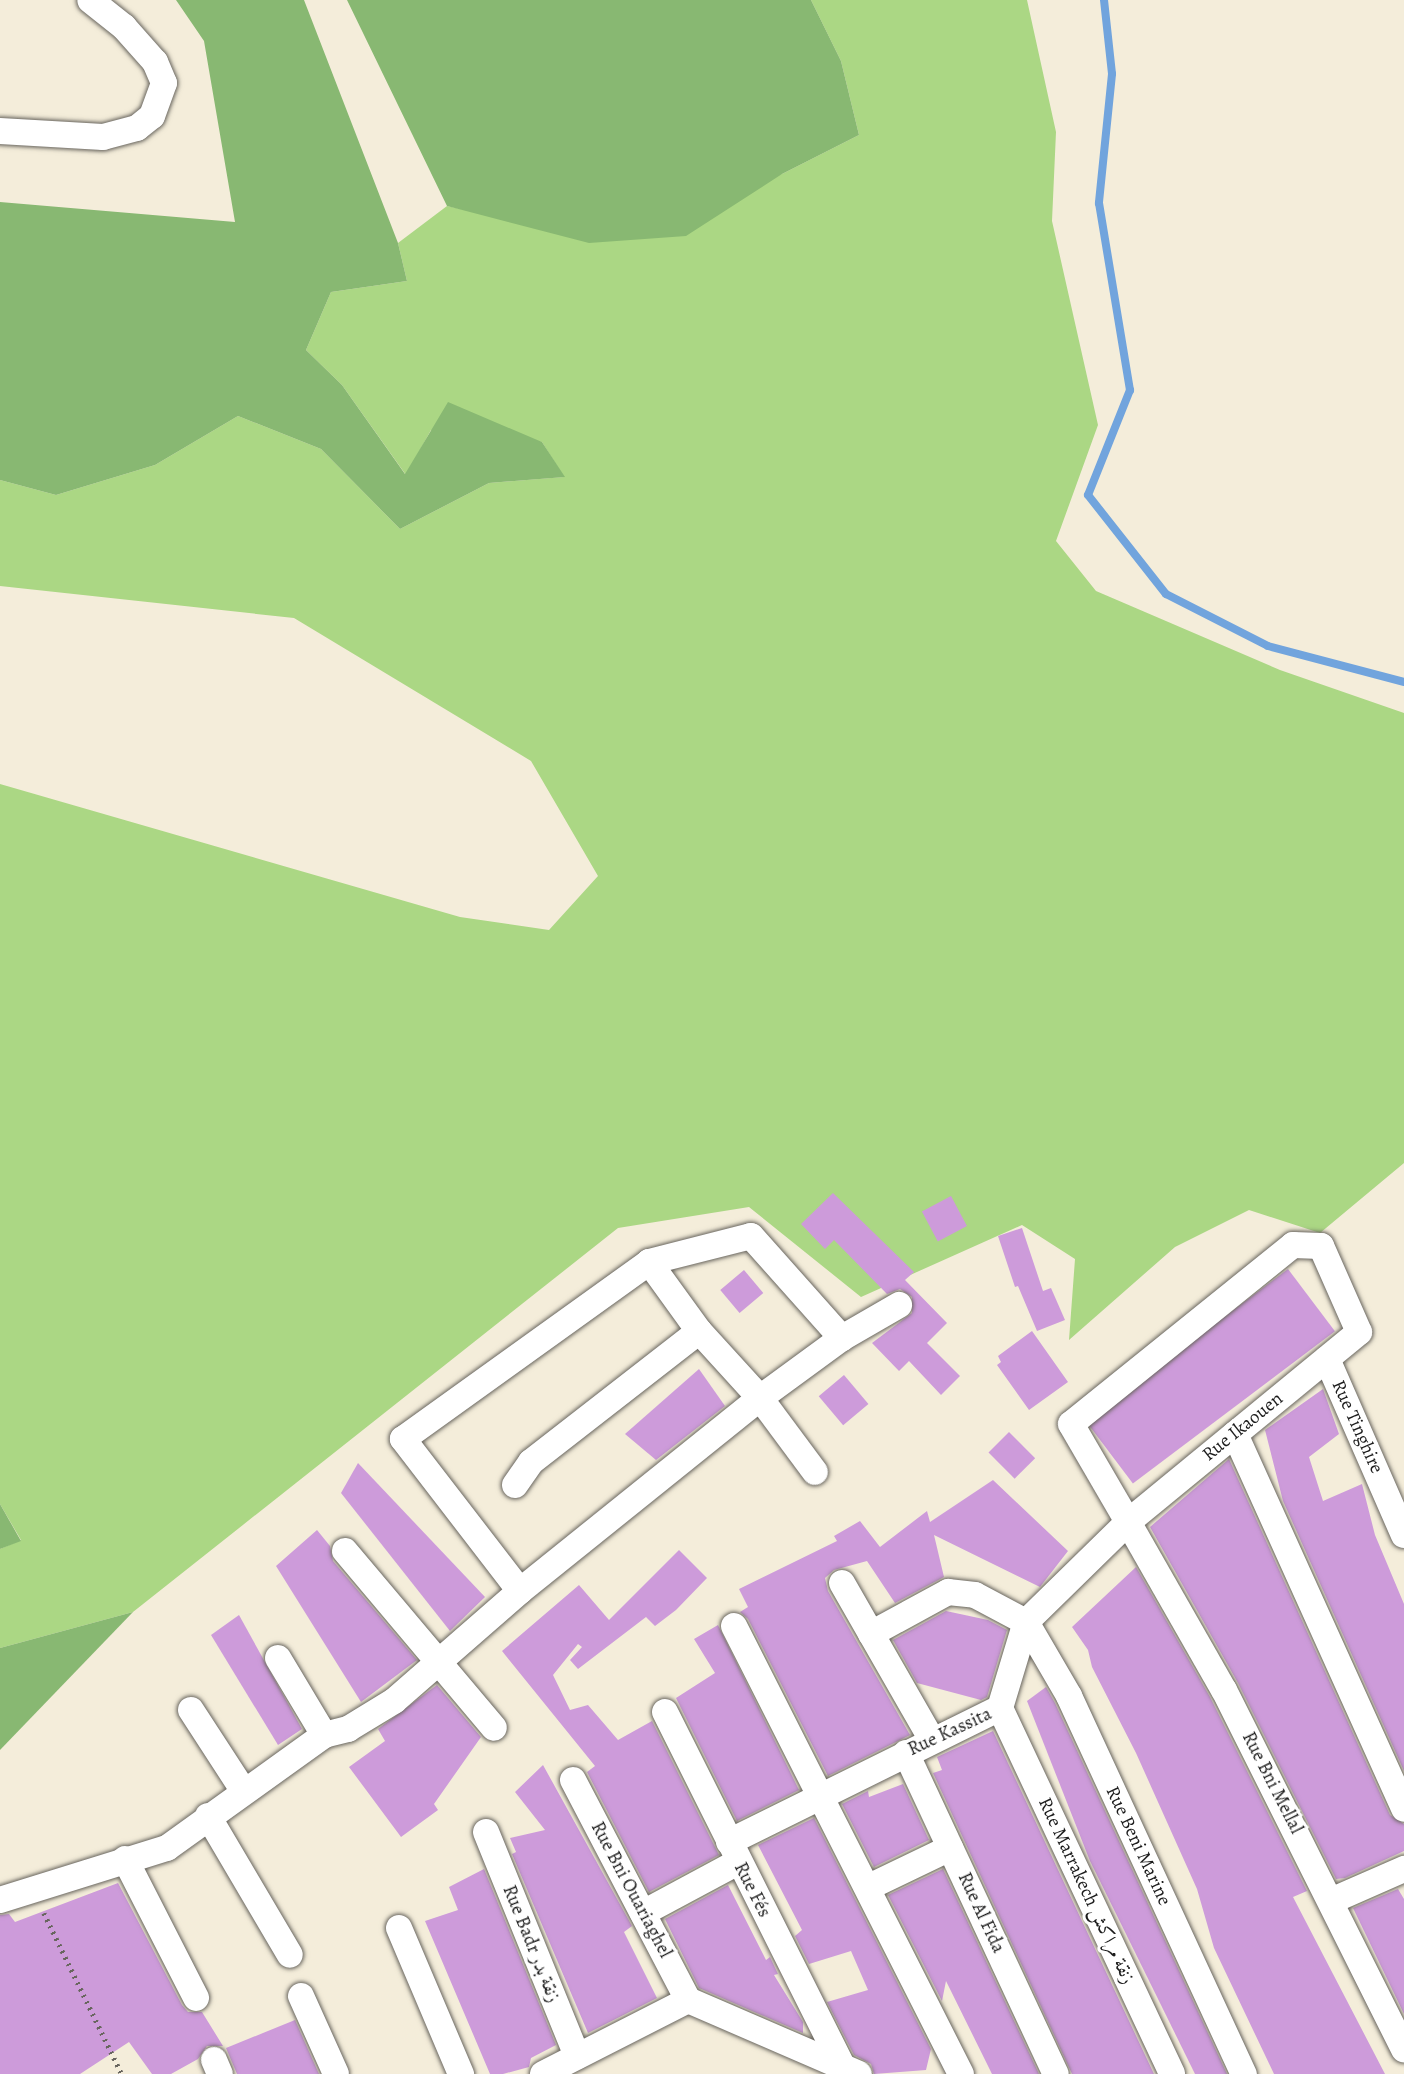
<!DOCTYPE html>
<meta charset="utf-8">
<style>
body{margin:0}
#map{position:relative;width:1404px;height:2074px;overflow:hidden;background:#f4edda;font-family:Alegreya,Amiri,serif}
div>[style]{position:absolute}
[style*='--x']{left:calc(var(--x)*1px);top:calc(var(--y)*1px);width:calc(var(--w)*1px);rotate:calc(var(--a)*1deg)}
.green>*{inset:0;background:#abd784}
.forest>*{inset:0;background:#88b872}
.stream>*{height:8px;margin:-4px;padding:0 4px;transform-origin:4px;border-radius:4px;background:#71a4dd}
.building>*{inset:0;background:#cd9bda;transform-origin:0 0}
.path>*{height:4.5px;margin-top:-2.25px;transform-origin:0;background:repeating-linear-gradient(90deg,#68655e 0 2px,transparent 0 7px)}
.roads{filter:drop-shadow(0 0 2px #68655e) drop-shadow(0 0 2px #68655e)}
.street>*{height:26px;margin:-13px;padding:0 13px;transform-origin:13px;border-radius:13px;background:#fff}
span{translate:-50% -50%;white-space:nowrap;text-align:center;line-height:1.15;-webkit-text-stroke:6px #fff;paint-order:stroke}
.street-label{font-size:19px;color:#1c1c1c}
</style>
<div id="map">
<div class="green">
<i style="clip-path:polygon(811px 0,1027px 0,1056px 132px,1052px 221px,1098px 425px,1056px 541px,1096px 591px,1280px 670px,1404px 713px,1404px 1163px,1320px 1233px,1249px 1210px,1175px 1247px,1069px 1340px,1075px 1259px,1022px 1225px,861px 1297px,749px 1207px,618px 1228px,133px 1612px,0 1648px,0 1549px,21px 1540px,0 1504px,0 784px,460px 917px,549px 930px,598px 876px,531px 761px,294px 618px,0 586px,0 480px,56px 495px,155px 465px,238px 416px,321px 449px,400px 529px,489px 483px,564px 477px,542px 442px,431px 430px,406px 475px,342px 385px,306px 350px,331px 292px,407px 281px,398px 243px,447px 206px,494px 216px,782px 174px,859px 135px,841px 61px)"></i>
</div>
<div class="forest">
<i style="clip-path:polygon(176px 0,304px 0,398px 243px,407px 281px,331px 292px,306px 350px,342px 385px,405px 474px,448px 402px,542px 442px,565px 477px,489px 483px,400px 529px,321px 449px,238px 416px,155px 465px,56px 495px,0 480px,0 202px,235px 222px,204px 41px)"></i>
<i style="clip-path:polygon(347px 0,811px 0,841px 61px,859px 135px,782px 174px,686px 236px,589px 243px,447px 206px)"></i>
<i style="clip-path:polygon(0 1504px,21px 1541px,0 1549px)"></i>
<i style="clip-path:polygon(133px 1612px,0 1750px,0 1648px)"></i>
</div>
<div class="stream">
<i style="--x:1104;--y:0;--w:74;--a:83.8"></i>
<i style="--x:1112;--y:74;--w:130;--a:95.8"></i>
<i style="--x:1099;--y:203;--w:190;--a:80.6"></i>
<i style="--x:1130;--y:390;--w:113;--a:111.8"></i>
<i style="--x:1088;--y:495;--w:126;--a:51.8"></i>
<i style="--x:1166;--y:594;--w:114;--a:27"></i>
<i style="--x:1268;--y:646;--w:141;--a:14.8"></i>
</div>
<div class="building">
<i style="clip-path:polygon(833px 1193px,914px 1272px,905px 1280px,947px 1323px,927px 1343px,960px 1376px,941px 1395px,909px 1361px,899px 1371px,872px 1343px,912px 1313px,912px 1297px,900px 1289px,887px 1294px,834px 1240px,825px 1249px,801px 1224px)"></i>
<i style="left:951px;top:1196px;width:34px;height:33px;rotate:62deg"></i>
<i style="clip-path:polygon(1022px 1228px,1043px 1291px,1051px 1288px,1065px 1320px,1037px 1331px,1018px 1286px,1015px 1287px,998px 1236px)"></i>
<i style="left:1288px;top:1269px;width:78px;height:253px;rotate:53deg"></i>
<i style="left:744px;top:1270px;width:30px;height:31px;rotate:50deg"></i>
<i style="clip-path:polygon(1032px 1331px,1068px 1382px,1029px 1410px,997px 1365px,1001px 1362px,998px 1356px)"></i>
<i style="clip-path:polygon(699px 1369px,725px 1406px,656px 1460px,625px 1434px)"></i>
<i style="left:844px;top:1375px;width:38px;height:33px;rotate:50deg"></i>
<i style="clip-path:polygon(1323px 1389px,1339px 1434px,1309px 1457px,1323px 1501px,1362px 1484px,1375px 1535px,1404px 1604px,1404px 1771px,1283px 1501px,1265px 1430px)"></i>
<i style="left:1009px;top:1432px;width:37px;height:29px;rotate:45deg"></i>
<i style="clip-path:polygon(1229px 1459px,1390px 1815px,1404px 1824px,1404px 1851px,1345px 1878px,1336px 1879px,1238px 1683px,1150px 1527px)"></i>
<i style="clip-path:polygon(358px 1463px,485px 1597px,450px 1631px,341px 1493px)"></i>
<i style="clip-path:polygon(993px 1480px,1068px 1551px,1040px 1587px,934px 1535px,944px 1577px,895px 1603px,867px 1561px,834px 1570px,825px 1578px,828px 1591px,910px 1735px,828px 1776px,748px 1619px,740px 1612px,748px 1607px,739px 1589px,837px 1541px,834px 1536px,860px 1521px,880px 1547px,927px 1511px,930px 1522px)"></i>
<i style="clip-path:polygon(317px 1530px,330px 1546px,333px 1561px,417px 1660px,361px 1702px,276px 1566px)"></i>
<i style="clip-path:polygon(679px 1550px,707px 1578px,676px 1610px,655px 1626px,646px 1617px,578px 1669px,570px 1660px,582px 1647px,578px 1644px,553px 1675px,570px 1710px,588px 1705px,618px 1740px,652px 1721px,719px 1855px,649px 1892px,587px 1772px,595px 1766px,502px 1651px,579px 1585px,609px 1620px)"></i>
<i style="clip-path:polygon(1136px 1567px,1210px 1697px,1307px 1891px,1293px 1897px,1385px 2074px,1274px 2074px,1214px 1948px,1197px 1889px,1136px 1753px,1092px 1667px,1088px 1650px,1072px 1627px)"></i>
<i style="clip-path:polygon(946px 1611px,988px 1620px,1007px 1630px,987px 1697px,981px 1700px,917px 1683px,893px 1640px)"></i>
<i style="clip-path:polygon(239px 1615px,302px 1729px,278px 1745px,211px 1635px)"></i>
<i style="clip-path:polygon(718px 1625px,799px 1790px,737px 1821px,676px 1698px,715px 1673px,694px 1639px)"></i>
<i style="clip-path:polygon(437px 1685px,481px 1737px,434px 1804px,438px 1810px,401px 1837px,349px 1767px,385px 1741px,378px 1729px)"></i>
<i style="clip-path:polygon(1046px 1687px,1055px 1703px,1227px 2074px,1195px 2074px,1090px 1861px,1027px 1701px)"></i>
<i style="clip-path:polygon(993px 1731px,1082px 1921px,1154px 2074px,1072px 2074px,933px 1773px,942px 1770px,937px 1757px)"></i>
<i style="clip-path:polygon(543px 1765px,632px 1926px,624px 1932px,657px 1998px,588px 2033px,512px 1854px,516px 1852px,510px 1838px,545px 1830px,515px 1792px)"></i>
<i style="clip-path:polygon(903px 1784px,929px 1840px,874px 1867px,842px 1804px,868px 1791px,869px 1797px)"></i>
<i style="clip-path:polygon(814px 1818px,931px 2049px,926px 2070px,874px 2074px,871px 2064px,854px 2055px,827px 2002px,868px 1990px,851px 1951px,809px 1964px,795px 1936px,802px 1930px,758px 1845px)"></i>
<i style="clip-path:polygon(484px 1869px,556px 2045px,531px 2058px,529px 2067px,503px 2074px,490px 2074px,425px 1921px,458px 1910px,449px 1887px)"></i>
<i style="clip-path:polygon(943px 1869px,1039px 2074px,992px 2074px,946px 1981px,942px 2001px,888px 1895px)"></i>
<i style="clip-path:polygon(118px 1883px,182px 2005px,188px 2012px,202px 2012px,223px 2046px,207px 2046px,198px 2059px,171px 2074px,152px 2074px,129px 2042px,80px 2074px,0 2074px,0 1915px,9px 1914px,15px 1922px)"></i>
<i style="clip-path:polygon(728px 1885px,766px 1960px,770px 1957px,778px 1974px,774px 1975px,803px 2022px,803px 2033px,699px 1988px,665px 1919px)"></i>
<i style="clip-path:polygon(1398px 1889px,1404px 1899px,1404px 2014px,1353px 1908px)"></i>
<i style="clip-path:polygon(295px 2020px,319px 2074px,237px 2074px,226px 2048px)"></i>
</div>
<div class="path">
<i style="--x:44;--y:1913;--w:179;--a:64.2"></i>
</div>
<div class="roads">
<div class="street">
<i style="--x:0;--y:131;--w:103;--a:3.3"></i>
<i style="--x:103;--y:137;--w:35;--a:-15"></i>
<i style="--x:137;--y:128;--w:19;--a:-39"></i>
<i style="--x:152;--y:116;--w:35;--a:-70"></i>
<i style="--x:164;--y:83;--w:23;--a:-113"></i>
<i style="--x:155;--y:62;--w:47;--a:-131.5"></i>
<i style="--x:124;--y:27;--w:43;--a:-141.5"></i>
<i style="--x:649;--y:1262;--w:105;--a:-14.3"></i>
<i style="--x:751;--y:1236;--w:137;--a:48.3"></i>
<i style="--x:1327;--y:1359;--w:192;--a:66.4"></i>
<i style="--x:1235;--y:1434;--w:411;--a:65.7"></i>
<i style="--x:515;--y:1485;--w:28;--a:-55"></i>
<i style="--x:531;--y:1462;--w:213;--a:-37.9"></i>
<i style="--x:345;--y:1551;--w:231;--a:49.9"></i>
<i style="--x:842;--y:1583;--w:181;--a:60.2"></i>
<i style="--x:520;--y:1591;--w:192;--a:-127.6"></i>
<i style="--x:403;--y:1439;--w:303;--a:-35.7"></i>
<i style="--x:649;--y:1262;--w:85;--a:54.1"></i>
<i style="--x:699;--y:1331;--w:91;--a:47.7"></i>
<i style="--x:760;--y:1398;--w:92;--a:53.4"></i>
<i style="--x:734;--y:1626;--w:502;--a:63.13"></i>
<i style="--x:871;--y:1634;--w:88;--a:-28.6"></i>
<i style="--x:948;--y:1592;--w:27;--a:6"></i>
<i style="--x:975;--y:1595;--w:58;--a:27.9"></i>
<i style="--x:1026;--y:1622;--w:86;--a:59.8"></i>
<i style="--x:1069;--y:1696;--w:417;--a:65.2"></i>
<i style="--x:278;--y:1658;--w:90;--a:59.1"></i>
<i style="--x:1000;--y:1708;--w:404;--a:64.8"></i>
<i style="--x:191;--y:1710;--w:95;--a:57"></i>
<i style="--x:665;--y:1712;--w:396;--a:63.4"></i>
<i style="--x:906;--y:1753;--w:354;--a:65"></i>
<i style="--x:573;--y:1780;--w:248;--a:62.4"></i>
<i style="--x:208;--y:1816;--w:161;--a:59.5"></i>
<i style="--x:486;--y:1832;--w:242;--a:67.9"></i>
<i style="--x:729;--y:1842;--w:302;--a:-26.3"></i>
<i style="--x:1000;--y:1708;--w:90;--a:-73.2"></i>
<i style="--x:1026;--y:1622;--w:143;--a:-44.4"></i>
<i style="--x:1128;--y:1522;--w:299;--a:-39.4"></i>
<i style="--x:1359;--y:1332;--w:94;--a:-113.8"></i>
<i style="--x:1321;--y:1246;--w:28;--a:-178"></i>
<i style="--x:1293;--y:1245;--w:285;--a:141.1"></i>
<i style="--x:1071;--y:1424;--w:113;--a:59.8"></i>
<i style="--x:1128;--y:1522;--w:193;--a:60.3"></i>
<i style="--x:1224;--y:1690;--w:402;--a:63.4"></i>
<i style="--x:125;--y:1859;--w:156;--a:62.9"></i>
<i style="--x:869;--y:1887;--w:90;--a:-25.7"></i>
<i style="--x:0;--y:1900;--w:175;--a:-17.3"></i>
<i style="--x:167;--y:1848;--w:193;--a:-35.7"></i>
<i style="--x:324;--y:1735;--w:25;--a:-14"></i>
<i style="--x:348;--y:1729;--w:54;--a:-31.3"></i>
<i style="--x:394;--y:1701;--w:167;--a:-41.1"></i>
<i style="--x:520;--y:1591;--w:308;--a:-38.8"></i>
<i style="--x:760;--y:1398;--w:102;--a:-36.2"></i>
<i style="--x:842;--y:1338;--w:66;--a:-30.1"></i>
<i style="--x:1331;--y:1901;--w:80;--a:-23.7"></i>
<i style="--x:643;--y:1913;--w:108;--a:-28.2"></i>
<i style="--x:399;--y:1928;--w:159;--a:67"></i>
<i style="--x:301;--y:1996;--w:85;--a:65.8"></i>
<i style="--x:214;--y:2060;--w:15;--a:67"></i>
<i style="--x:543;--y:2074;--w:163;--a:-27"></i>
<i style="--x:688;--y:2000;--w:186;--a:23.4"></i>
</div>
</div>
<div class="street-label">
<span style="left:1243px;top:1427px;rotate:-39deg">Rue Ikaouen</span>
<span style="left:1357px;top:1427px;rotate:66deg">Rue Tinghire</span>
<span style="left:950px;top:1732px;rotate:-25deg">Rue Kassita</span>
<span style="left:1272px;top:1783px;rotate:63deg">Rue Bni Mellal</span>
<span style="left:1138px;top:1846px;rotate:65deg">Rue Beni Marine</span>
<span style="left:631px;top:1890px;rotate:62deg">Rue Bni Ouariaghel</span>
<span style="left:752px;top:1890px;rotate:63deg">Rue Fés</span>
<span style="left:1086px;top:1891px;rotate:65deg">Rue Marrakech زنقة مراكش</span>
<span style="left:981px;top:1913px;rotate:65deg">Rue Al Fida</span>
<span style="left:531px;top:1944px;rotate:68deg">Rue Badr زنقة بدر</span>
</div>
</div>
